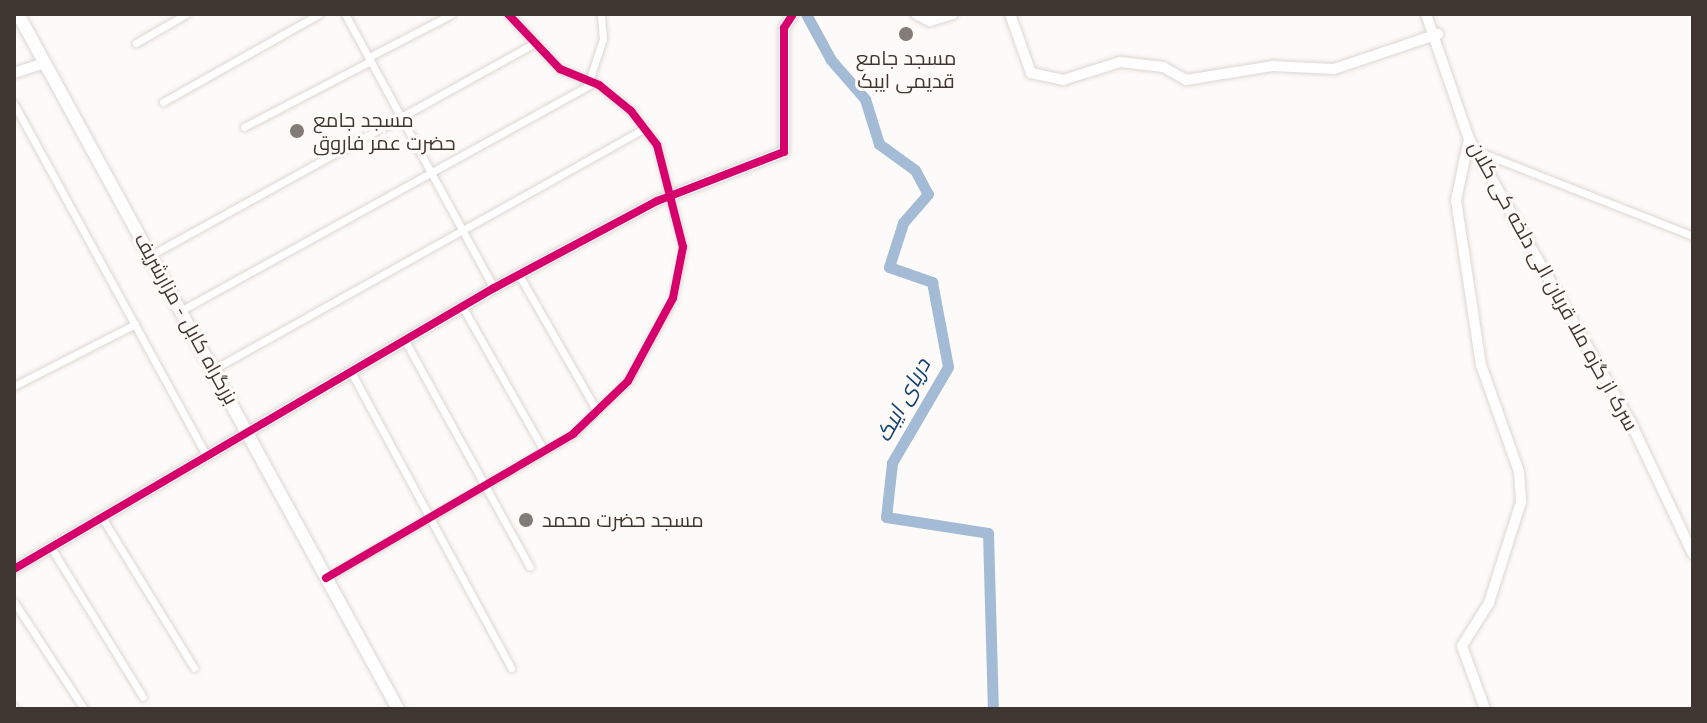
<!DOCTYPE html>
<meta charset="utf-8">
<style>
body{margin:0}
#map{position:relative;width:1707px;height:723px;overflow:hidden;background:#fdfbf9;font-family:Montserrat,Cairo,sans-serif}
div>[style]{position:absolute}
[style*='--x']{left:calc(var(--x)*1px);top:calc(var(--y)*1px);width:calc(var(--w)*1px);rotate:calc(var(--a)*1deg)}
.river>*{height:11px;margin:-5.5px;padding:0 5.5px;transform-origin:5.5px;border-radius:5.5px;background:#a3bbd5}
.roads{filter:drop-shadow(0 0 2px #dcd7d3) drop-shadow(0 0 2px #dcd7d3)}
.street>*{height:7px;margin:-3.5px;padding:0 3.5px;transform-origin:3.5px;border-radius:3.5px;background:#fffefe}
.secondary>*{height:10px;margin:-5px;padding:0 5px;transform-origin:5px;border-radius:5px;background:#fffefe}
.highway>*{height:12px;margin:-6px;padding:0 6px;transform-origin:6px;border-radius:6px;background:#fffefe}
.cycleway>*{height:8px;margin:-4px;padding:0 4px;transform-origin:4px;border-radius:4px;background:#d6006c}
.dots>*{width:22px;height:22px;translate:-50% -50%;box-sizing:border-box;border:4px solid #fffaf7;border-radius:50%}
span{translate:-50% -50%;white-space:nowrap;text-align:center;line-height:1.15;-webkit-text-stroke:6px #fffaf7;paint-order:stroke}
.poi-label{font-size:20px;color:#403631}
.left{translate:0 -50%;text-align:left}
.street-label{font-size:20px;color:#403631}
.water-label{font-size:22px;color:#0e4273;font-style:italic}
.frame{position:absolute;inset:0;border:16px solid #403631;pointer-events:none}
</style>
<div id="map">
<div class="river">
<i style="--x:806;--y:14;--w:52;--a:61.5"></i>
<i style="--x:831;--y:60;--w:52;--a:48.9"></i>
<i style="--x:865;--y:99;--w:47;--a:72.7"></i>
<i style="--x:879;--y:144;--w:44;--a:35.8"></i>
<i style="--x:915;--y:170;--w:27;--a:62"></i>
<i style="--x:928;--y:194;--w:38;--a:131"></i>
<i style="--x:903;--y:223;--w:46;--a:107.7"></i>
<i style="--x:889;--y:267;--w:46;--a:19.2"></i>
<i style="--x:932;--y:282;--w:86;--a:79.3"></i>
<i style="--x:948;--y:367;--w:111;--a:120.3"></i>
<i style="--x:892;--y:463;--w:54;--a:96.3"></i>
<i style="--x:886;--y:517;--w:103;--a:8.9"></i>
<i style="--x:988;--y:533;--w:176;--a:88.4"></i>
</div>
<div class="roads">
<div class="street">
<i style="--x:345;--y:14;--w:312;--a:61.5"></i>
<i style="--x:136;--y:43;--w:58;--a:-30.1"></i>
<i style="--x:369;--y:57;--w:93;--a:-27.4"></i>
<i style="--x:589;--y:81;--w:44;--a:-71.6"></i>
<i style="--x:603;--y:39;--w:25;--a:-95"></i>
<i style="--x:163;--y:102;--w:179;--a:-29.4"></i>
<i style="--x:14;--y:104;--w:398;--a:61.3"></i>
<i style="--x:244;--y:127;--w:143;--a:-27.5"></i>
<i style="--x:1480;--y:152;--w:229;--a:21.5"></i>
<i style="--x:151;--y:255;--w:439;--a:-28.9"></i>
<i style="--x:519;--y:275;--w:157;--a:60.2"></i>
<i style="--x:462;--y:306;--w:167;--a:60.5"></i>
<i style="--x:182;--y:310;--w:470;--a:-28.9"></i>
<i style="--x:404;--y:339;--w:260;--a:61.1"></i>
<i style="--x:214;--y:369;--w:494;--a:-29.2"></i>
<i style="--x:350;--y:370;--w:339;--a:61.6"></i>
<i style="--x:14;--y:386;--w:136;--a:-27.1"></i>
<i style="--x:101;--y:516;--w:178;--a:58.5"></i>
<i style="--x:50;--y:546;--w:177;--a:58.4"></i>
<i style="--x:326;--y:578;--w:286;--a:-30.2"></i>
<i style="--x:573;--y:434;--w:76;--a:-43.9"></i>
<i style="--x:628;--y:381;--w:94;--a:-61.5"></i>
<i style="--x:673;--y:298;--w:52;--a:-78.9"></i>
<i style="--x:683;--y:247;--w:105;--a:-104.3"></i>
<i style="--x:657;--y:145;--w:43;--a:-127.4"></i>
<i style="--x:631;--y:111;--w:41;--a:-140.9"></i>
<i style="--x:599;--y:85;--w:42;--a:-157.7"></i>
<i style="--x:560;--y:69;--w:76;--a:-133.4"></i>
<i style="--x:14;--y:602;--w:128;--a:56.8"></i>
<i style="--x:14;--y:707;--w:2;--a:63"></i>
</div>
<div class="secondary">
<i style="--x:916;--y:14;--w:16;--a:27"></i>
<i style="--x:930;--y:21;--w:24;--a:-17"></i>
<i style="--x:1010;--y:14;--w:63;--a:70.4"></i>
<i style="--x:1031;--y:73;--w:33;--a:12"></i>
<i style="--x:1063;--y:80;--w:60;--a:-17.5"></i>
<i style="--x:1120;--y:62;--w:43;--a:6.6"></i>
<i style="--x:1163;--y:67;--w:26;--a:29"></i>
<i style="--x:1186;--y:80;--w:87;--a:-9.2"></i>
<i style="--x:1272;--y:66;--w:62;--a:2.8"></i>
<i style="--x:1334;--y:69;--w:110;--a:-18.6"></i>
<i style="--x:1426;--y:14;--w:132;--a:71"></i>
<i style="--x:1469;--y:139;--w:325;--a:60.3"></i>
<i style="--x:1630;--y:421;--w:147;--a:64.7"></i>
<i style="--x:14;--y:73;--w:33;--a:-18"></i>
<i style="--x:1469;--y:139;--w:62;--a:102"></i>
<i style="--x:1456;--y:200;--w:167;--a:81.4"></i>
<i style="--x:1481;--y:365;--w:114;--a:70.4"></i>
<i style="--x:1519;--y:472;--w:30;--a:86"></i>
<i style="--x:1521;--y:502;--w:106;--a:107.6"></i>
<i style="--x:1489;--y:603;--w:51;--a:122.1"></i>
<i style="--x:1462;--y:646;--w:67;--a:69.9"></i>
<i style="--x:14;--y:569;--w:556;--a:-30.35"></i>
<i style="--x:494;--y:288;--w:185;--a:-28.1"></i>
<i style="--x:657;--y:201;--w:136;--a:-21.1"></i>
<i style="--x:784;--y:152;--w:124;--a:-90"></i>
<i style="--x:784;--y:28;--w:17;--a:-57"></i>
</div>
<div class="highway">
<i style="--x:18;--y:14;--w:792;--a:61.33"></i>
</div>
</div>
<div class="cycleway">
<i style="--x:14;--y:569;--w:556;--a:-30.35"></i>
<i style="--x:494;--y:288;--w:185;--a:-28.1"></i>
<i style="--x:657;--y:201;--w:136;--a:-21.1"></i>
<i style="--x:784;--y:152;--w:124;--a:-90"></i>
<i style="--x:784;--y:28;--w:17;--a:-57"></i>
<i style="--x:326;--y:578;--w:286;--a:-30.2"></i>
<i style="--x:573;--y:434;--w:76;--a:-43.9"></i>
<i style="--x:628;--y:381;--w:94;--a:-61.5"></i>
<i style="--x:673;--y:298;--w:52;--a:-78.9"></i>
<i style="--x:683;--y:247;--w:105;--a:-104.3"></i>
<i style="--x:657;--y:145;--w:43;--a:-127.4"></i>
<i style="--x:631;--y:111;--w:41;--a:-140.9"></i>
<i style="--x:599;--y:85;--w:42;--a:-157.7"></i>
<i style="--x:560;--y:69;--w:76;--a:-133.4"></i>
</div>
<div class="dots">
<i style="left:906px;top:34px;background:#827b77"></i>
<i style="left:297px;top:131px;background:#827b77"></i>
<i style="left:526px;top:520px;background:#827b77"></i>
</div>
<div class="poi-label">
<span style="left:906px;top:70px">مسجد جامع<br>قدیمی ایبک</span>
<span class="left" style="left:313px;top:132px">مسجد جامع<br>حضرت عمر فاروق</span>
<span class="left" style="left:542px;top:520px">مسجد حضرت محمد</span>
</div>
<div class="street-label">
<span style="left:1553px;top:286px;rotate:61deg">سرک از گزه ملا قربان الی دلخه کی کلان</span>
<span style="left:186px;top:319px;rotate:61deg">بزرگراه کابل - مزارشریف</span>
</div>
<div class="water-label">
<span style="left:903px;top:400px;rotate:-62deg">دریای ایبک</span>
</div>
<div class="frame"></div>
</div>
